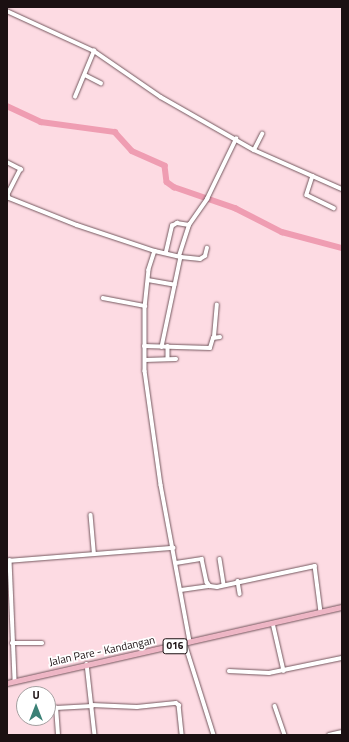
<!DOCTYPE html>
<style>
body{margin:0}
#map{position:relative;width:349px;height:742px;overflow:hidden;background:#fddbe3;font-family:"Titillium Web",sans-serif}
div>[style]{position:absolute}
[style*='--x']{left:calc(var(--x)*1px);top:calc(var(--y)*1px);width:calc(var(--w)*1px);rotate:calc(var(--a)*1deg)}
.river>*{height:5.5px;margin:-2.75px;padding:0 2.75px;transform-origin:2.75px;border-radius:2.75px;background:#ef9db2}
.roads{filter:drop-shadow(0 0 1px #75585f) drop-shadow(0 0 1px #75585f)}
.minor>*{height:3.5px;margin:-1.75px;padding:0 1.75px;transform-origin:1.75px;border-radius:1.75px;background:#fff}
.primary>*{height:5px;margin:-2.5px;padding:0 2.5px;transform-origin:2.5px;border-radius:2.5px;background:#eeb6c5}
span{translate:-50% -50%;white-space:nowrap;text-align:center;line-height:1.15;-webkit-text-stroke:3.5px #fff;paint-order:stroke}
.shield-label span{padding:1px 3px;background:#fff;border:1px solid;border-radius:3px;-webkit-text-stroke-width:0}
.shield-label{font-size:10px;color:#1b1012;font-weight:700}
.street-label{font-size:11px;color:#1b1012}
.frame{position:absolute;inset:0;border:8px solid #1b1012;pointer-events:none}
.north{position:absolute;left:16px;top:686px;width:40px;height:40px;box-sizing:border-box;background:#fff;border:1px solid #a49fa0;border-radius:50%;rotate:0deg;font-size:11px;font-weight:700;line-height:16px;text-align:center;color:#1b1012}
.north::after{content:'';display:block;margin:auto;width:14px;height:18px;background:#3b8176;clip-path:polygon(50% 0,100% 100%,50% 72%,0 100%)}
</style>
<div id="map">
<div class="river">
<i style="--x:7;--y:106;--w:38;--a:25"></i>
<i style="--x:41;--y:122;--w:75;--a:7.7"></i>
<i style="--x:115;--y:132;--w:25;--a:48"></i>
<i style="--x:132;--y:151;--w:36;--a:24"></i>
<i style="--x:165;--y:166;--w:16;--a:83"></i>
<i style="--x:167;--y:182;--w:9;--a:36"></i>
<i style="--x:174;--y:187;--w:65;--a:19"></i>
<i style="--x:235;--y:208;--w:53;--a:27.1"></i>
<i style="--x:282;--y:232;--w:62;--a:14.9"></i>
</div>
<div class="roads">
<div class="minor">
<i style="--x:7;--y:11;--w:96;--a:24.7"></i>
<i style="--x:94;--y:51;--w:81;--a:34.5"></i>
<i style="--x:161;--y:97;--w:107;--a:29.7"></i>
<i style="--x:254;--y:150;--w:96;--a:23.9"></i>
<i style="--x:85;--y:75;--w:18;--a:27"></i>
<i style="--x:75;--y:97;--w:50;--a:-67.6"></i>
<i style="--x:254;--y:150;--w:18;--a:-63"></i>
<i style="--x:7;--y:162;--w:16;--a:27"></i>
<i style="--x:21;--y:169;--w:28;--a:117"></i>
<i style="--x:8;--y:194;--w:4;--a:76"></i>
<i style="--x:9;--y:198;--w:73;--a:21.7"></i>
<i style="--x:77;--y:225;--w:82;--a:18.4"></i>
<i style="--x:155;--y:251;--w:20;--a:108"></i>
<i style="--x:149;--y:270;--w:36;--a:96"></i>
<i style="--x:145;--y:306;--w:65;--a:90"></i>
<i style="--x:145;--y:371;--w:115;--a:82"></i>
<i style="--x:161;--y:485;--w:160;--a:79.5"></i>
<i style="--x:313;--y:176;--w:20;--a:108"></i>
<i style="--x:307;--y:195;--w:30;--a:26"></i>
<i style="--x:155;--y:251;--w:27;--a:13"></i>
<i style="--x:181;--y:257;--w:92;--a:101.9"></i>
<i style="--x:166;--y:252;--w:27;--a:-77"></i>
<i style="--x:172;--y:226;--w:6;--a:-31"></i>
<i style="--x:177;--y:223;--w:12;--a:9"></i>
<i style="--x:179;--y:256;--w:33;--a:-72"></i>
<i style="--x:189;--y:225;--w:32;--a:-55"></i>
<i style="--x:207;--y:199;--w:67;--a:-64.2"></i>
<i style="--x:181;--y:257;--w:19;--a:6"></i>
<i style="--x:200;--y:259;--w:6;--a:-31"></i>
<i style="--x:205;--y:256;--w:8;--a:-76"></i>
<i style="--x:148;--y:280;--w:27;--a:10"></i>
<i style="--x:103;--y:298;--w:43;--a:10.8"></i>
<i style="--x:214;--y:337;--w:32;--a:-85"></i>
<i style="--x:144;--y:346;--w:66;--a:1.7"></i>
<i style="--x:210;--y:348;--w:10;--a:-73"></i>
<i style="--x:213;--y:338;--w:7;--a:-8"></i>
<i style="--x:168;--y:346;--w:13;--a:90"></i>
<i style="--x:145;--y:360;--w:31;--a:-2"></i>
<i style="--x:91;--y:515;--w:38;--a:85"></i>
<i style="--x:220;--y:559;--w:26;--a:81"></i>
<i style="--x:10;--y:560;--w:121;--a:87.6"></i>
<i style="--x:7;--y:561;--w:167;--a:-4.5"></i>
<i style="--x:176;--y:563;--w:26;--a:-9"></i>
<i style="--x:202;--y:559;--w:24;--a:78"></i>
<i style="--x:207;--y:582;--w:5;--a:53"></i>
<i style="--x:210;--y:586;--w:7;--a:8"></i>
<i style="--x:217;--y:587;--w:100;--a:-12.1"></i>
<i style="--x:315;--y:566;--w:46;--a:82.6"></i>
<i style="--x:238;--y:581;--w:13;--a:81"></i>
<i style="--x:181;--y:590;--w:29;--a:-8"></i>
<i style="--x:273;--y:623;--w:49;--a:77.1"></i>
<i style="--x:12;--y:643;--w:30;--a:0"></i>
<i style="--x:185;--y:643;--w:96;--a:72.5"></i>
<i style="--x:87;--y:664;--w:71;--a:83.6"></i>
<i style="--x:229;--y:671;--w:40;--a:2.9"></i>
<i style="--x:269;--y:673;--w:75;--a:-11.6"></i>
<i style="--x:92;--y:705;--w:45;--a:2.5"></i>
<i style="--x:137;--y:707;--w:39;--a:-6"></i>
<i style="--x:176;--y:703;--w:4;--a:34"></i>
<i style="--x:179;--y:705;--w:30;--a:84"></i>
<i style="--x:275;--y:706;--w:31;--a:71"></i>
<i style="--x:58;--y:735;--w:27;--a:-94"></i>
<i style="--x:56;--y:708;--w:36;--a:-3"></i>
<i style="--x:329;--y:735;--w:13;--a:-13"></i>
</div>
<div class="primary">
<i style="--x:7;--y:683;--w:344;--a:-12.8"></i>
</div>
</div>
<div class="shield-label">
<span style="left:175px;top:646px">016</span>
</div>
<div class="street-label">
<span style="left:102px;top:651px;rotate:-12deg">Jalan Pare - Kandangan</span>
</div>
<div class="frame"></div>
<div class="north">U</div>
</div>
